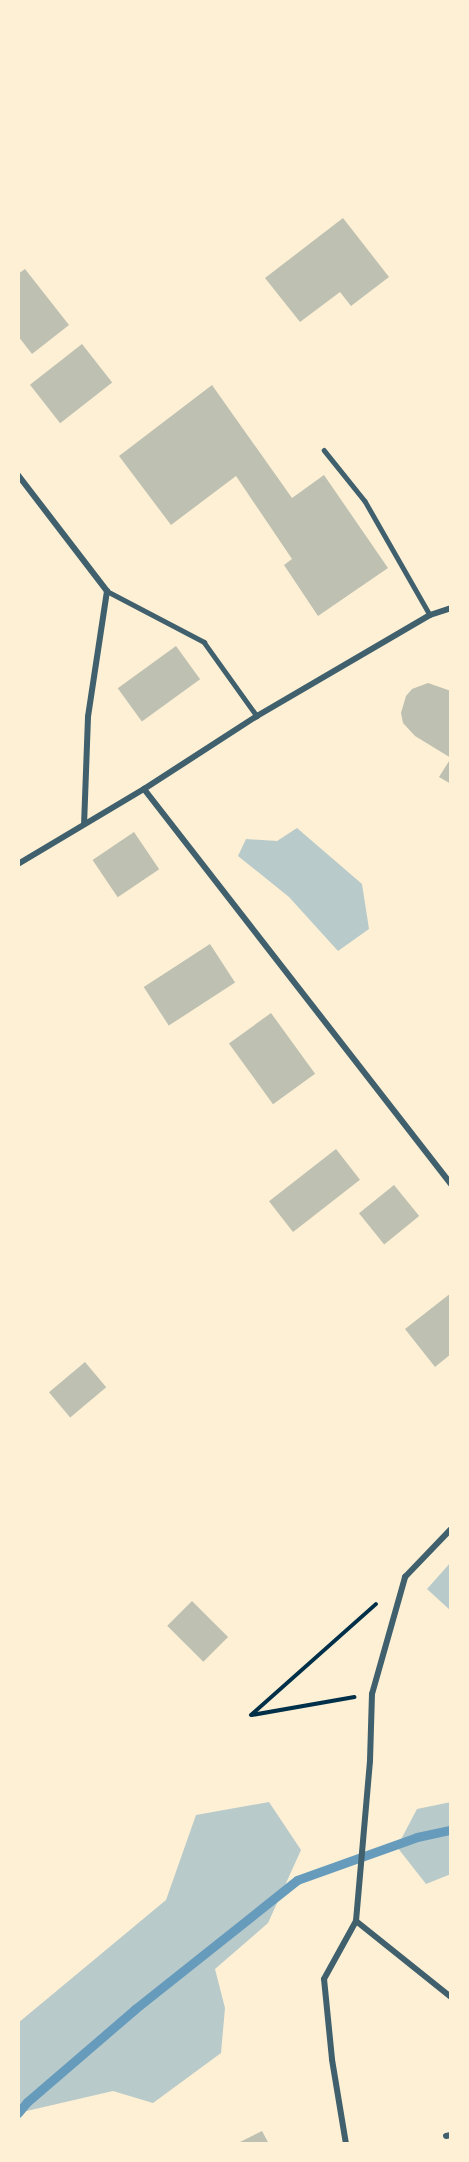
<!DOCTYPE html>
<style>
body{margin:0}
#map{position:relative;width:469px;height:2162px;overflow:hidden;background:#fdf0d5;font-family:Merriweather,serif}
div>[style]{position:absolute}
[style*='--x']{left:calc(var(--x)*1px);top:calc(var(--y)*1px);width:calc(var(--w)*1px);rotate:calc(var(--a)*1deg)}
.green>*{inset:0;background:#b9caca}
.stream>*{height:9px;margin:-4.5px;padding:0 4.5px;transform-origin:4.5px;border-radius:4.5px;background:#669bbc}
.building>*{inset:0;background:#bec0b2;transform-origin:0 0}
.path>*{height:4px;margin:-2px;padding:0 2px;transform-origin:2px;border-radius:2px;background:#003049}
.service>*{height:4.5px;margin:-2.25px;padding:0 2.25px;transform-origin:2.25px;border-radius:2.25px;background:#3f606c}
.minor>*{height:6px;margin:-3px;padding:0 3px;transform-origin:3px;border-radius:3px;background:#3f606c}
span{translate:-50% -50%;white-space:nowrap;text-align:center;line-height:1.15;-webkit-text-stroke:6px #fdf0d5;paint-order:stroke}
.frame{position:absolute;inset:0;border:20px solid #fdf0d5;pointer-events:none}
</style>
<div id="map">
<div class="green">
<i style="clip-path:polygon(297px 828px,362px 884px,369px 929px,338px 951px,289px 897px,238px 856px,246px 839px,277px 841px)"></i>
<i style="clip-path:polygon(451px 1562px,451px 1611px,427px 1589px)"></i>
<i style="clip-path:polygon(269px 1802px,301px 1850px,268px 1923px,215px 1969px,225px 2008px,221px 2053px,153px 2103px,113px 2091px,18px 2113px,18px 2023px,166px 1900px,196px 1815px)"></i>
<i style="clip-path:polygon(451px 1802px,451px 1874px,426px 1884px,397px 1847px,417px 1809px)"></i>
</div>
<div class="stream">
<i style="--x:18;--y:2113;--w:14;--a:-51"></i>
<i style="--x:27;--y:2102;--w:143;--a:-40.7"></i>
<i style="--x:135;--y:2009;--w:207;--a:-38.5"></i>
<i style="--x:297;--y:1880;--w:127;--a:-19.7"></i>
<i style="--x:417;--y:1837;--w:35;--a:-12"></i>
</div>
<div class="building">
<i style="clip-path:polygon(343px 218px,389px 277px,351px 306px,340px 292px,300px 322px,265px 278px)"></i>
<i style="clip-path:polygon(25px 269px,69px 325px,32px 354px,18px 336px,18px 274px)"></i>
<i style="left:82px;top:344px;width:49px;height:66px;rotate:52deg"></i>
<i style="clip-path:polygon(212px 385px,292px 498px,324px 475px,388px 568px,318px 616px,284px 565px,292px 559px,236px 476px,171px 525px,119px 456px)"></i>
<i style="left:176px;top:646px;width:41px;height:72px;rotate:54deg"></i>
<i style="clip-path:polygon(428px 683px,451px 691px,451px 784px,439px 777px,451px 758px,415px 736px,403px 723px,401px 713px,406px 696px,412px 689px)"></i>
<i style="left:134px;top:832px;width:45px;height:50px;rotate:56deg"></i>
<i style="left:210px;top:944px;width:46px;height:79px;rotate:57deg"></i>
<i style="left:271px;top:1013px;width:75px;height:52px;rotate:54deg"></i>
<i style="left:336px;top:1149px;width:39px;height:85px;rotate:52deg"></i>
<i style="left:394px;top:1185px;width:40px;height:45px;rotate:51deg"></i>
<i style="clip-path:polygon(451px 1293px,451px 1354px,435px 1367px,405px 1329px)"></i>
<i style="left:85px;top:1362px;width:33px;height:47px;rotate:50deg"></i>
<i style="left:192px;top:1601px;width:51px;height:35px;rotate:45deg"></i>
<i style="clip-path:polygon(262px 2131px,269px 2144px,236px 2144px)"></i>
</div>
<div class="path">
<i style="--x:251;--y:1715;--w:167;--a:-41.6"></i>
<i style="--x:252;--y:1715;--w:104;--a:-10"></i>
</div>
<div class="service">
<i style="--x:324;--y:450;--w:65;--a:51.2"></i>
<i style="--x:365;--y:501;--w:131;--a:60.3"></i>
<i style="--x:107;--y:591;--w:110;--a:27.7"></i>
<i style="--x:204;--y:642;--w:91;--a:54.4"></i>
</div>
<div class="minor">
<i style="--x:18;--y:475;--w:146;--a:52.5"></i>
<i style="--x:107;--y:591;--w:127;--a:98.6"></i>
<i style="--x:88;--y:717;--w:107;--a:92.1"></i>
<i style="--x:144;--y:789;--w:500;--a:52.15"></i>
<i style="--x:18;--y:864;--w:147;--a:-30.8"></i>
<i style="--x:144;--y:789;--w:135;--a:-32.9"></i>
<i style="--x:257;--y:716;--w:200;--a:-30.3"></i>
<i style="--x:430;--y:615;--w:22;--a:-18"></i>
<i style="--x:356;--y:1921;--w:122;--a:38.7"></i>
<i style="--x:446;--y:2136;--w:5;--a:-11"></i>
<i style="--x:346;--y:2144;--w:86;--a:-99.4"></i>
<i style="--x:332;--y:2059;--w:80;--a:-95.7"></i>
<i style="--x:324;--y:1979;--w:66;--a:-61.1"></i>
<i style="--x:356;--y:1921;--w:161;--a:-85"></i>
<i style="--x:370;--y:1761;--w:67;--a:-88.3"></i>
<i style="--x:372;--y:1694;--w:122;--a:-74.2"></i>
<i style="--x:405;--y:1577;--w:66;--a:-46.2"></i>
</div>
<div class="frame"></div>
</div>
